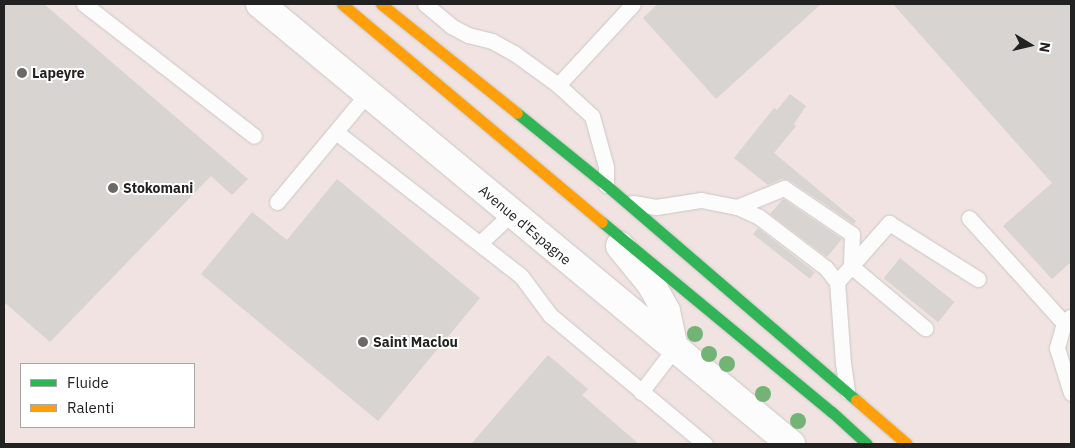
<!DOCTYPE html>
<style>
body{margin:0}
#map{position:relative;width:1075px;height:448px;overflow:hidden;background:#f0eeeb;font-family:"IBM Plex Sans",sans-serif}
div>[style]{position:absolute}
[style*='--x']{left:calc(var(--x)*1px);top:calc(var(--y)*1px);width:calc(var(--w)*1px);rotate:calc(var(--a)*1deg)}
.commercial>*{inset:0;background:#f1e3e1}
.building>*{inset:0;background:#d7d4d2;transform-origin:0 0}
.roads{filter:drop-shadow(0 0 1px #c9c8c7) drop-shadow(0 0 1px #c9c8c7)}
.lane>*{height:15px;margin:-7.5px;padding:0 7.5px;transform-origin:7.5px;border-radius:7.5px;background:#fdfcfc}
.street>*{height:28px;margin:-14px;padding:0 14px;transform-origin:14px;border-radius:14px;background:#fdfcfc}
.fast>*{height:11px;margin:-5.5px;padding:0 5.5px;transform-origin:5.5px;border-radius:5.5px;background:#30b455}
.slow>*{height:11px;margin:-5.5px;padding:0 5.5px;transform-origin:5.5px;border-radius:5.5px;background:#ff9f0a}
.trees>*{width:16px;height:16px;margin:-8px;border-radius:50%;background:#73b476}
.dots>*{width:14px;height:14px;translate:-50% -50%;box-sizing:border-box;border:2px solid #fff;border-radius:50%}
span{translate:-50% -50%;white-space:nowrap;text-align:center;line-height:1.15;-webkit-text-stroke:4px #fff;paint-order:stroke}
.poi-label{font-size:14px;color:#222;font-weight:700}
.left{translate:0 -50%;text-align:left}
.street-label{font-size:14px;color:#222}
.frame{position:absolute;inset:0;border:5px solid #222;pointer-events:none}
.legend{position:absolute;left:20px;top:363px;width:175px;height:65px;box-sizing:border-box;background:#fff;border:1px solid #a7a7a7;margin:0;padding:6px 9px;list-style:none;font-size:15px;color:#222}
.legend li{display:flex;align-items:center;gap:10px;height:25px}
.legend b{width:25px;border:1px solid #a7a7a7}
.north{position:absolute;left:1005px;top:20px;width:50px;height:50px;-webkit-text-stroke:4px #fff;paint-order:stroke;rotate:99deg;font-size:14px;font-weight:700;line-height:20px;text-align:center;color:#222}
.north::after{content:'';display:block;margin:auto;width:18px;height:22px;background:#222;clip-path:polygon(50% 0,100% 100%,50% 72%,0 100%)}
</style>
<div id="map">
<div class="commercial">
<i style="clip-path:polygon(evenodd,4px 4px,1071px 4px,1071px 444px,4px 444px,4px 4px,21px 364px,194px 364px,194px 427px,21px 427px,21px 364px)"></i>
</div>
<div class="building">
<i style="clip-path:polygon(4px 4px,44px 4px,248px 179px,232px 195px,211px 176px,50px 342px,4px 302px)"></i>
<i style="clip-path:polygon(658px 4px,821px 4px,716px 99px,643px 18px)"></i>
<i style="clip-path:polygon(893px 4px,1071px 4px,1071px 262px,1052px 279px,1003px 226px,1052px 183px)"></i>
<i style="clip-path:polygon(790px 94px,806px 106px,794px 124px,796px 126px,774px 153px,856px 221px,854px 224px,789px 180px,781px 179px,768px 185px,734px 158px,774px 108px,777px 110px)"></i>
<i style="clip-path:polygon(337px 179px,480px 298px,378px 421px,201px 274px,252px 212px,287px 240px)"></i>
<i style="clip-path:polygon(783px 199px,842px 239px,827px 257px,770px 214px)"></i>
<i style="left:758px;top:228px;width:72px;height:8px;rotate:38deg"></i>
<i style="left:900px;top:258px;width:70px;height:26px;rotate:39deg"></i>
<i style="clip-path:polygon(548px 355px,588px 389px,582px 395px,639px 444px,471px 444px)"></i>
</div>
<div class="roads">
<div class="lane">
<i style="--x:84;--y:4;--w:215;--a:37.8"></i>
<i style="--x:425;--y:4;--w:34;--a:40"></i>
<i style="--x:451;--y:26;--w:19;--a:28"></i>
<i style="--x:468;--y:35;--w:25;--a:14"></i>
<i style="--x:492;--y:41;--w:25;--a:29"></i>
<i style="--x:514;--y:53;--w:54;--a:36"></i>
<i style="--x:558;--y:85;--w:46;--a:42.4"></i>
<i style="--x:592;--y:116;--w:53;--a:74.6"></i>
<i style="--x:606;--y:167;--w:18;--a:90"></i>
<i style="--x:558;--y:85;--w:110;--a:-47.2"></i>
<i style="--x:336;--y:132;--w:234;--a:37.9"></i>
<i style="--x:521;--y:276;--w:49;--a:53.4"></i>
<i style="--x:550;--y:315;--w:202;--a:39.8"></i>
<i style="--x:277;--y:202;--w:141;--a:-50.2"></i>
<i style="--x:633;--y:203;--w:23;--a:10"></i>
<i style="--x:656;--y:207;--w:46;--a:-8.8"></i>
<i style="--x:701;--y:200;--w:37;--a:11"></i>
<i style="--x:737;--y:207;--w:51;--a:-22"></i>
<i style="--x:784;--y:188;--w:82;--a:34.1"></i>
<i style="--x:852;--y:234;--w:32;--a:92"></i>
<i style="--x:737;--y:207;--w:24;--a:24"></i>
<i style="--x:759;--y:217;--w:84;--a:37.3"></i>
<i style="--x:826;--y:268;--w:18;--a:52"></i>
<i style="--x:969;--y:218;--w:142;--a:47.9"></i>
<i style="--x:481;--y:242;--w:41;--a:-43"></i>
<i style="--x:851;--y:266;--w:97;--a:40"></i>
<i style="--x:1070;--y:317;--w:8;--a:135"></i>
<i style="--x:1064;--y:323;--w:26;--a:106"></i>
<i style="--x:1057;--y:348;--w:47;--a:72.7"></i>
<i style="--x:847;--y:391;--w:28;--a:-98"></i>
<i style="--x:843;--y:363;--w:81;--a:-94.2"></i>
<i style="--x:837;--y:282;--w:79;--a:-48.6"></i>
<i style="--x:889;--y:223;--w:105;--a:32.2"></i>
<i style="--x:641;--y:392;--w:54;--a:-52.5"></i>
</div>
<div class="street">
<i style="--x:260;--y:4;--w:690;--a:39.65"></i>
<i style="--x:620;--y:246;--w:49;--a:50.8"></i>
<i style="--x:651;--y:284;--w:31;--a:61"></i>
<i style="--x:666;--y:311;--w:39;--a:78"></i>
</div>
<div class="fast">
<i style="--x:517;--y:113;--w:114;--a:39"></i>
<i style="--x:606;--y:185;--w:330;--a:40.7"></i>
<i style="--x:602;--y:222;--w:298;--a:39.6"></i>
<i style="--x:832;--y:412;--w:47;--a:42.4"></i>
</div>
<div class="slow">
<i style="--x:342;--y:4;--w:339;--a:40"></i>
<i style="--x:381;--y:4;--w:174;--a:38.7"></i>
<i style="--x:856;--y:400;--w:67;--a:40.8"></i>
</div>
</div>
<div class="trees">
<i style="left:695px;top:334px"></i>
<i style="left:709px;top:354px"></i>
<i style="left:727px;top:364px"></i>
<i style="left:763px;top:394px"></i>
<i style="left:798px;top:421px"></i>
</div>
<div class="dots">
<i style="left:22px;top:73px;background:#6a6968"></i>
<i style="left:113px;top:188px;background:#6a6968"></i>
<i style="left:363px;top:342px;background:#6a6968"></i>
</div>
<div class="poi-label">
<span class="left" style="left:32px;top:73px">Lapeyre</span>
<span class="left" style="left:123px;top:188px">Stokomani</span>
<span class="left" style="left:373px;top:342px">Saint Maclou</span>
</div>
<div class="street-label">
<span style="left:525px;top:225px;rotate:40deg">Avenue d'Espagne</span>
</div>
<div class="frame"></div>
<ul class="legend">
<li><b style="height:6px;background:#30b455"></b>Fluide</li>
<li><b style="height:6px;background:#ff9f0a"></b>Ralenti</li>
</ul>
<div class="north">N</div>
</div>
